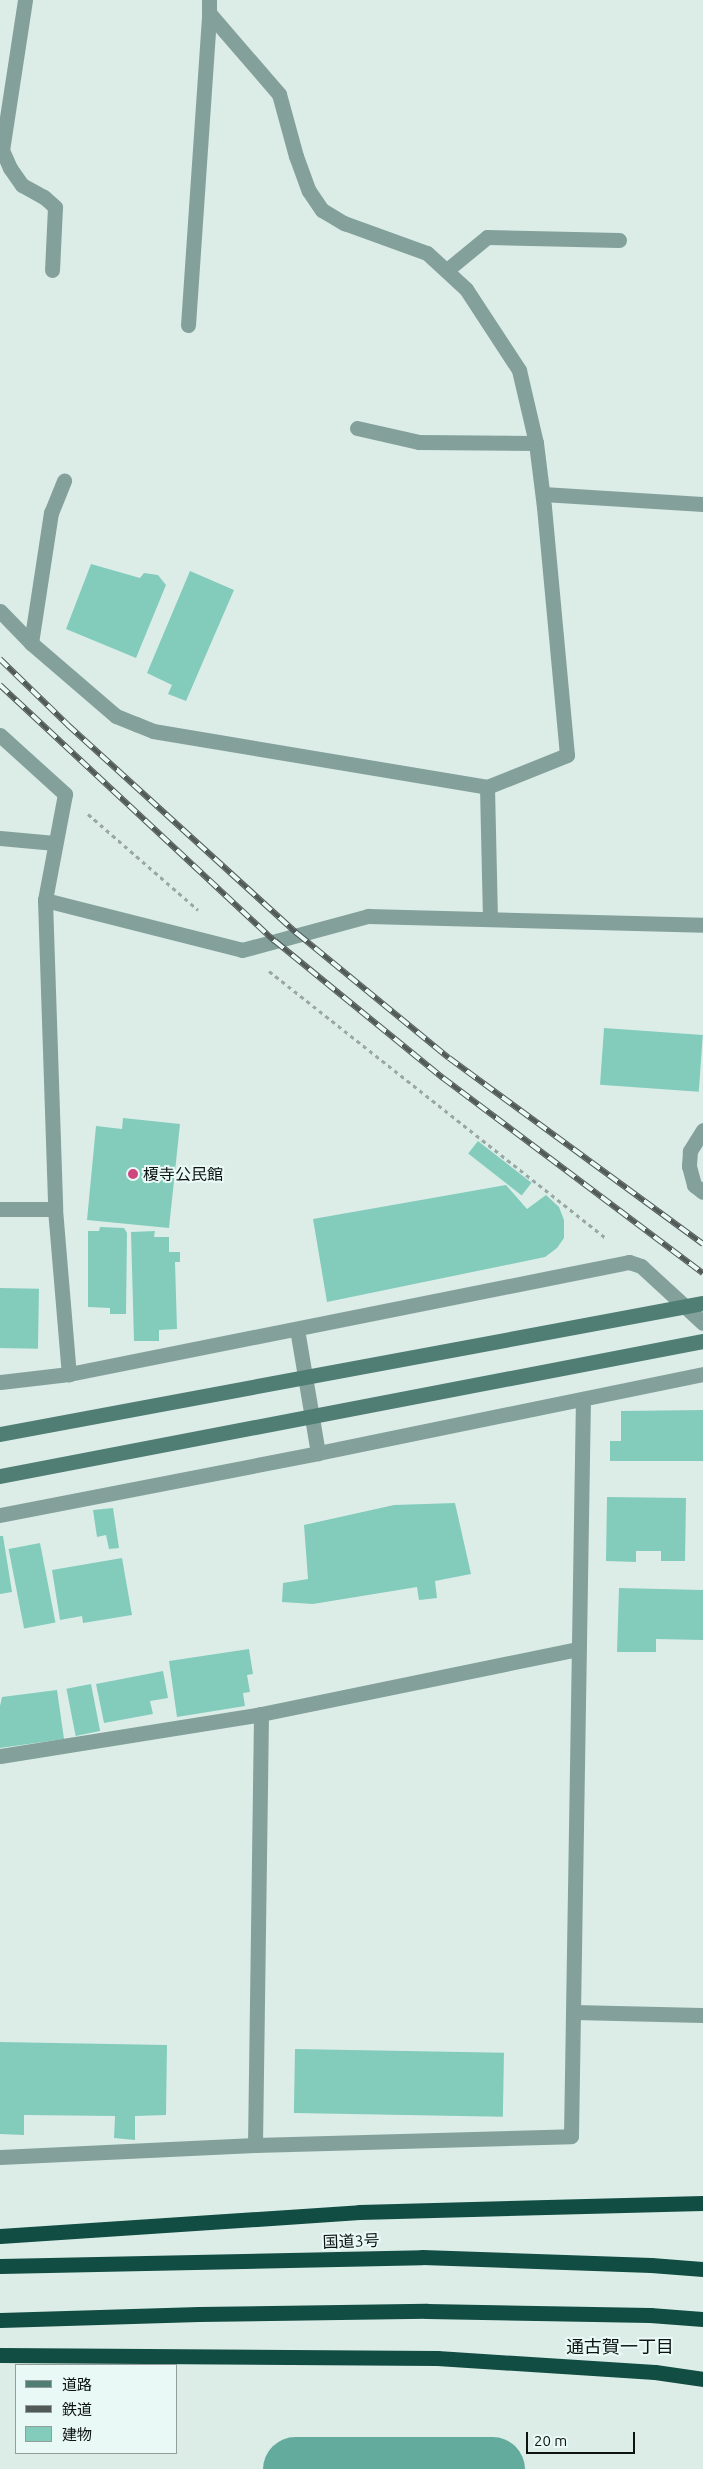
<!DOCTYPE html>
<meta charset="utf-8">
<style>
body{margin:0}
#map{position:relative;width:703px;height:2469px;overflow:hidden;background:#dcede8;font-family:Ubuntu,"Noto Sans JP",sans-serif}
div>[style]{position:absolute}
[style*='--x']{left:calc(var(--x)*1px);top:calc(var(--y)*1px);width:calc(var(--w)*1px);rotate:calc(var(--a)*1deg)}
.river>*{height:65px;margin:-32.5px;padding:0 32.5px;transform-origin:32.5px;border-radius:32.5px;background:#63ac9d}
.building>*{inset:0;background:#83ccbc;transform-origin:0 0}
.path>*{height:3px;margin-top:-1.5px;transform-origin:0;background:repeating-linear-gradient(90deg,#9aa8a4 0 4px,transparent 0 8px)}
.lane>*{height:15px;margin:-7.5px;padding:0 7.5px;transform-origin:7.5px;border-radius:7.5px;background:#83a19a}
.street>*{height:15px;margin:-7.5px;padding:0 7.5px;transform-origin:7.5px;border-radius:7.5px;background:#83a19a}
.secondary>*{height:15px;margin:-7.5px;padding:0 7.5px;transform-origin:7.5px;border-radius:7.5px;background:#507e74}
.highway>*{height:15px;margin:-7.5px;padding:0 7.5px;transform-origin:7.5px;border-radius:7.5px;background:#114d43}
.rail>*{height:5.5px;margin-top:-2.75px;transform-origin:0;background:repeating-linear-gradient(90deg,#e9faf6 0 11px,#515a57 0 22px);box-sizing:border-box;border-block:1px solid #515a57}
.dots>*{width:14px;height:14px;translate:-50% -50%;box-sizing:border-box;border:2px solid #e9faf6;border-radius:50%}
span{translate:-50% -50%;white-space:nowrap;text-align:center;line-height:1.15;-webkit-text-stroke:4px #e9faf6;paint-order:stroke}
.poi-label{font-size:16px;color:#0d1311}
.left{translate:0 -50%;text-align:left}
.street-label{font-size:16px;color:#0d1311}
.neighbourhood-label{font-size:18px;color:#0d1311}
.legend{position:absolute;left:15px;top:2364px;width:162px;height:90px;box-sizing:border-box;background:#e9faf6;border:1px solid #919e9a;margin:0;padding:6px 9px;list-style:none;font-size:15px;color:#0d1311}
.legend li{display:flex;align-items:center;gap:10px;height:25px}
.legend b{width:25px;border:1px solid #919e9a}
.scale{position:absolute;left:526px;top:2432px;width:109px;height:22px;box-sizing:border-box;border:2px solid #0d1311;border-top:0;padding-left:6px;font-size:15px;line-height:18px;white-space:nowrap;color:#0d1311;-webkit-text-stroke:4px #e9faf6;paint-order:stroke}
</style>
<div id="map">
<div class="river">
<i style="--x:295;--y:2469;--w:197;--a:0"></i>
</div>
<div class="building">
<i style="clip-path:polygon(91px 564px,140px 578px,144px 573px,158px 575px,166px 585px,136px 658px,66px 629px)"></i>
<i style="clip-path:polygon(190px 571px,234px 590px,186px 701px,168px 694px,172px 685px,147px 673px)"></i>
<i style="left:604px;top:1028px;width:99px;height:57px;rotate:4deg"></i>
<i style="clip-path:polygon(123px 1118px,180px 1124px,169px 1228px,87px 1220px,96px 1126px,122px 1129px)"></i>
<i style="left:478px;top:1141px;width:68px;height:16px;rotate:38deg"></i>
<i style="clip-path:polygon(506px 1185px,527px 1209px,546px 1195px,559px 1207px,564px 1220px,564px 1238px,557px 1248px,545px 1257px,327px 1302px,313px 1219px)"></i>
<i style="clip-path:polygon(100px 1227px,124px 1228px,127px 1233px,126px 1314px,110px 1314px,110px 1308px,88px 1307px,88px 1231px,99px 1231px)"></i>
<i style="clip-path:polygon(155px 1231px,154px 1237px,169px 1237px,169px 1252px,180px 1252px,180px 1262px,175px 1262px,177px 1329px,159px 1330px,159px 1341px,134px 1341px,131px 1232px)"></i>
<i style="left:0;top:1288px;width:39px;height:60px;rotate:1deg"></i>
<i style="clip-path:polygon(703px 1410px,703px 1461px,610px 1461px,610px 1441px,621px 1441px,621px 1411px)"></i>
<i style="clip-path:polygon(607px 1497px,686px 1498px,685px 1561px,661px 1561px,661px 1551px,636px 1551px,636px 1562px,606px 1561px)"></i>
<i style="clip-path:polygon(455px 1503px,471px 1574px,435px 1581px,437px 1598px,419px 1600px,417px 1587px,313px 1604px,282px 1602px,283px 1583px,308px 1579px,304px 1525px,394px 1505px)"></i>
<i style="clip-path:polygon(113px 1508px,119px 1548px,109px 1549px,106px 1535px,97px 1537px,93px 1510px)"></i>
<i style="clip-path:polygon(0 1536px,3px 1536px,12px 1592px,0 1594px)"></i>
<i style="left:40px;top:1543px;width:81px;height:32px;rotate:79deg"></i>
<i style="clip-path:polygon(122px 1558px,132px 1615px,83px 1623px,82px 1616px,60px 1620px,52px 1570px)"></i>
<i style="clip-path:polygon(619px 1588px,703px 1590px,703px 1640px,656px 1639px,656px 1652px,617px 1652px)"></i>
<i style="clip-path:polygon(249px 1649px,253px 1674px,247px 1675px,250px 1692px,243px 1693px,245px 1706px,177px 1717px,169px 1661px)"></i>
<i style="clip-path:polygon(163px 1671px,168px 1698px,150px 1701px,153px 1714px,104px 1723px,96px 1684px)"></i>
<i style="left:91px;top:1684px;width:48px;height:25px;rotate:79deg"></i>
<i style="clip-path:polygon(57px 1690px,64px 1739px,0 1748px,0 1706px,2px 1697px)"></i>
<i style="clip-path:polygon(0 2042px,167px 2045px,166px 2115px,135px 2116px,135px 2140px,114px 2138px,115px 2116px,24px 2115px,24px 2135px,0 2134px)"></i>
<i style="left:295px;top:2049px;width:209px;height:64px;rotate:1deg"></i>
</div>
<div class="path">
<i style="--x:88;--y:814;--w:146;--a:41.1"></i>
<i style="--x:269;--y:971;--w:431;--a:38.4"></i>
</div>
<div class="lane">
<i style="--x:25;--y:0;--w:152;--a:98.7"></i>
<i style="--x:2;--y:150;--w:20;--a:66"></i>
<i style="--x:10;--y:168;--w:21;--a:55"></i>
<i style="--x:22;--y:185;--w:25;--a:29"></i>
<i style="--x:44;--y:197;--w:15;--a:42"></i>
<i style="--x:55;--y:207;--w:63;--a:92.7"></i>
<i style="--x:447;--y:270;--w:52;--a:-39.5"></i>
<i style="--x:487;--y:237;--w:132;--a:1.3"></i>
<i style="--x:188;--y:325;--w:313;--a:-86.1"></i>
<i style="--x:357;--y:428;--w:64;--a:12.7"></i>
<i style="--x:419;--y:442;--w:117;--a:0.5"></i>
<i style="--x:543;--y:494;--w:160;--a:3.6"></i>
<i style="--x:31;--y:643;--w:132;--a:-81.3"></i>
<i style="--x:51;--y:513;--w:35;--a:-68"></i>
<i style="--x:69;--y:1374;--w:571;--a:-11.31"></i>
<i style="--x:629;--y:1262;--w:13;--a:18"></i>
<i style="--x:641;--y:1266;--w:84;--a:42.6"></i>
<i style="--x:0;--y:1515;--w:324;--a:-11"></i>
<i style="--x:318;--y:1453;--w:393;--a:-11.6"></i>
</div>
<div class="street">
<i style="--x:209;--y:0;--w:13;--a:90"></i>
<i style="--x:209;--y:13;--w:107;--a:49.2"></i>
<i style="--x:279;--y:94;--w:64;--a:74.7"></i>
<i style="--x:296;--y:156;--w:37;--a:70"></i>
<i style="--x:309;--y:191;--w:23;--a:56"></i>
<i style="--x:322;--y:210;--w:26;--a:31"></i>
<i style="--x:344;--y:223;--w:88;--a:19.9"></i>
<i style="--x:427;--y:253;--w:53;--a:42.7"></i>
<i style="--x:466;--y:289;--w:97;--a:56.8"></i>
<i style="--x:519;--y:370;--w:75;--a:76.9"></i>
<i style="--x:536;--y:443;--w:64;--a:82.9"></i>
<i style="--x:544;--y:507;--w:249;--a:84.7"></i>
<i style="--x:567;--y:755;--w:86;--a:158.2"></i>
<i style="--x:0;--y:611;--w:45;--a:45.9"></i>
<i style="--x:31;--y:643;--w:112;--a:40.7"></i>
<i style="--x:116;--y:716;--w:22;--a:22"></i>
<i style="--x:136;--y:724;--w:18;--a:22"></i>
<i style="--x:153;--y:731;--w:339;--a:9.5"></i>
<i style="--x:487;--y:787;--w:131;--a:88.7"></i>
<i style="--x:0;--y:735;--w:88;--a:42.2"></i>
<i style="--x:65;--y:794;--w:108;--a:100.7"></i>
<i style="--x:45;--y:900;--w:309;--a:88.1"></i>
<i style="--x:55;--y:1209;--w:166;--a:85.2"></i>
<i style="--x:69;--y:1374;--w:69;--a:173.4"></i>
<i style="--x:0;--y:838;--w:55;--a:5.2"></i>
<i style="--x:45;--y:900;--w:203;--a:14.2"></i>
<i style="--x:242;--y:950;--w:131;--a:-15.1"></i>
<i style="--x:368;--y:916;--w:335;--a:1.5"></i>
<i style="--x:703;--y:1130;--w:25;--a:122"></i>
<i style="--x:690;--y:1151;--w:15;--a:94"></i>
<i style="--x:689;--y:1166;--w:20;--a:75"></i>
<i style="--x:694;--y:1185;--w:11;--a:38"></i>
<i style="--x:0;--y:1209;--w:55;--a:0"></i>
<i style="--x:297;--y:1329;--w:126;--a:80.4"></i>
<i style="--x:0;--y:1756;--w:264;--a:-9.1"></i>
<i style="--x:261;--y:1714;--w:324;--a:-11.6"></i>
<i style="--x:574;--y:2012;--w:129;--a:1.3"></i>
<i style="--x:255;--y:2145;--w:431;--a:-89.2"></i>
<i style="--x:0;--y:2157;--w:255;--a:-2.7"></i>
<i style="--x:255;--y:2145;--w:316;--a:-1.6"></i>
<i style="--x:571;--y:2136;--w:736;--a:-89.07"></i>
</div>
<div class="secondary">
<i style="--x:0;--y:1434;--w:715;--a:-10.56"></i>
<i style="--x:0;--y:1476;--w:716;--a:-10.87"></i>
</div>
<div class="highway">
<i style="--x:0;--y:2236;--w:360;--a:-3.8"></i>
<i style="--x:359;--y:2212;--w:344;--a:-1.5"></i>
<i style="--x:0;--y:2266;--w:422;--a:-1.2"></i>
<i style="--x:422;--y:2257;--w:229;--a:2"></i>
<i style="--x:651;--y:2265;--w:52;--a:4.4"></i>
<i style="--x:0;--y:2320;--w:199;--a:-1.7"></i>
<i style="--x:199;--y:2314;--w:228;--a:-0.8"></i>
<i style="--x:427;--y:2311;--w:223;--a:1"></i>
<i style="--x:650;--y:2315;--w:53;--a:4.3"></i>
<i style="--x:0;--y:2355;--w:437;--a:0.4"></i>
<i style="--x:437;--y:2358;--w:218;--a:3.7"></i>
<i style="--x:655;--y:2372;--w:49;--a:8.3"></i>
</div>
<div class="rail">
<i style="--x:0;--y:659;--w:95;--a:44.1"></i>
<i style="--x:68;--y:725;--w:311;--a:42.3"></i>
<i style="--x:298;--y:934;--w:195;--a:39.4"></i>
<i style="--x:449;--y:1058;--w:315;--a:36.2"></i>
<i style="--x:0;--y:685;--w:376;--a:43"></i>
<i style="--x:275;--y:941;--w:217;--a:39.2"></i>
<i style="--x:443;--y:1078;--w:325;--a:36.9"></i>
</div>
<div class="dots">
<i style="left:133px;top:1174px;background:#cf457e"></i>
</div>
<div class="poi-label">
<span class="left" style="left:143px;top:1174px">榎寺公民館</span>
</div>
<div class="street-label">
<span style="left:351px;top:2241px;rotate:-2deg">国道3号</span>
</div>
<div class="neighbourhood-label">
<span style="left:620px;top:2346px">通古賀一丁目</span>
</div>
<ul class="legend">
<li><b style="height:6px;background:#507e74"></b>道路</li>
<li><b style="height:6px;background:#515a57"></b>鉄道</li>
<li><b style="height:14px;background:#83ccbc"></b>建物</li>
</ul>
<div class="scale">20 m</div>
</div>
